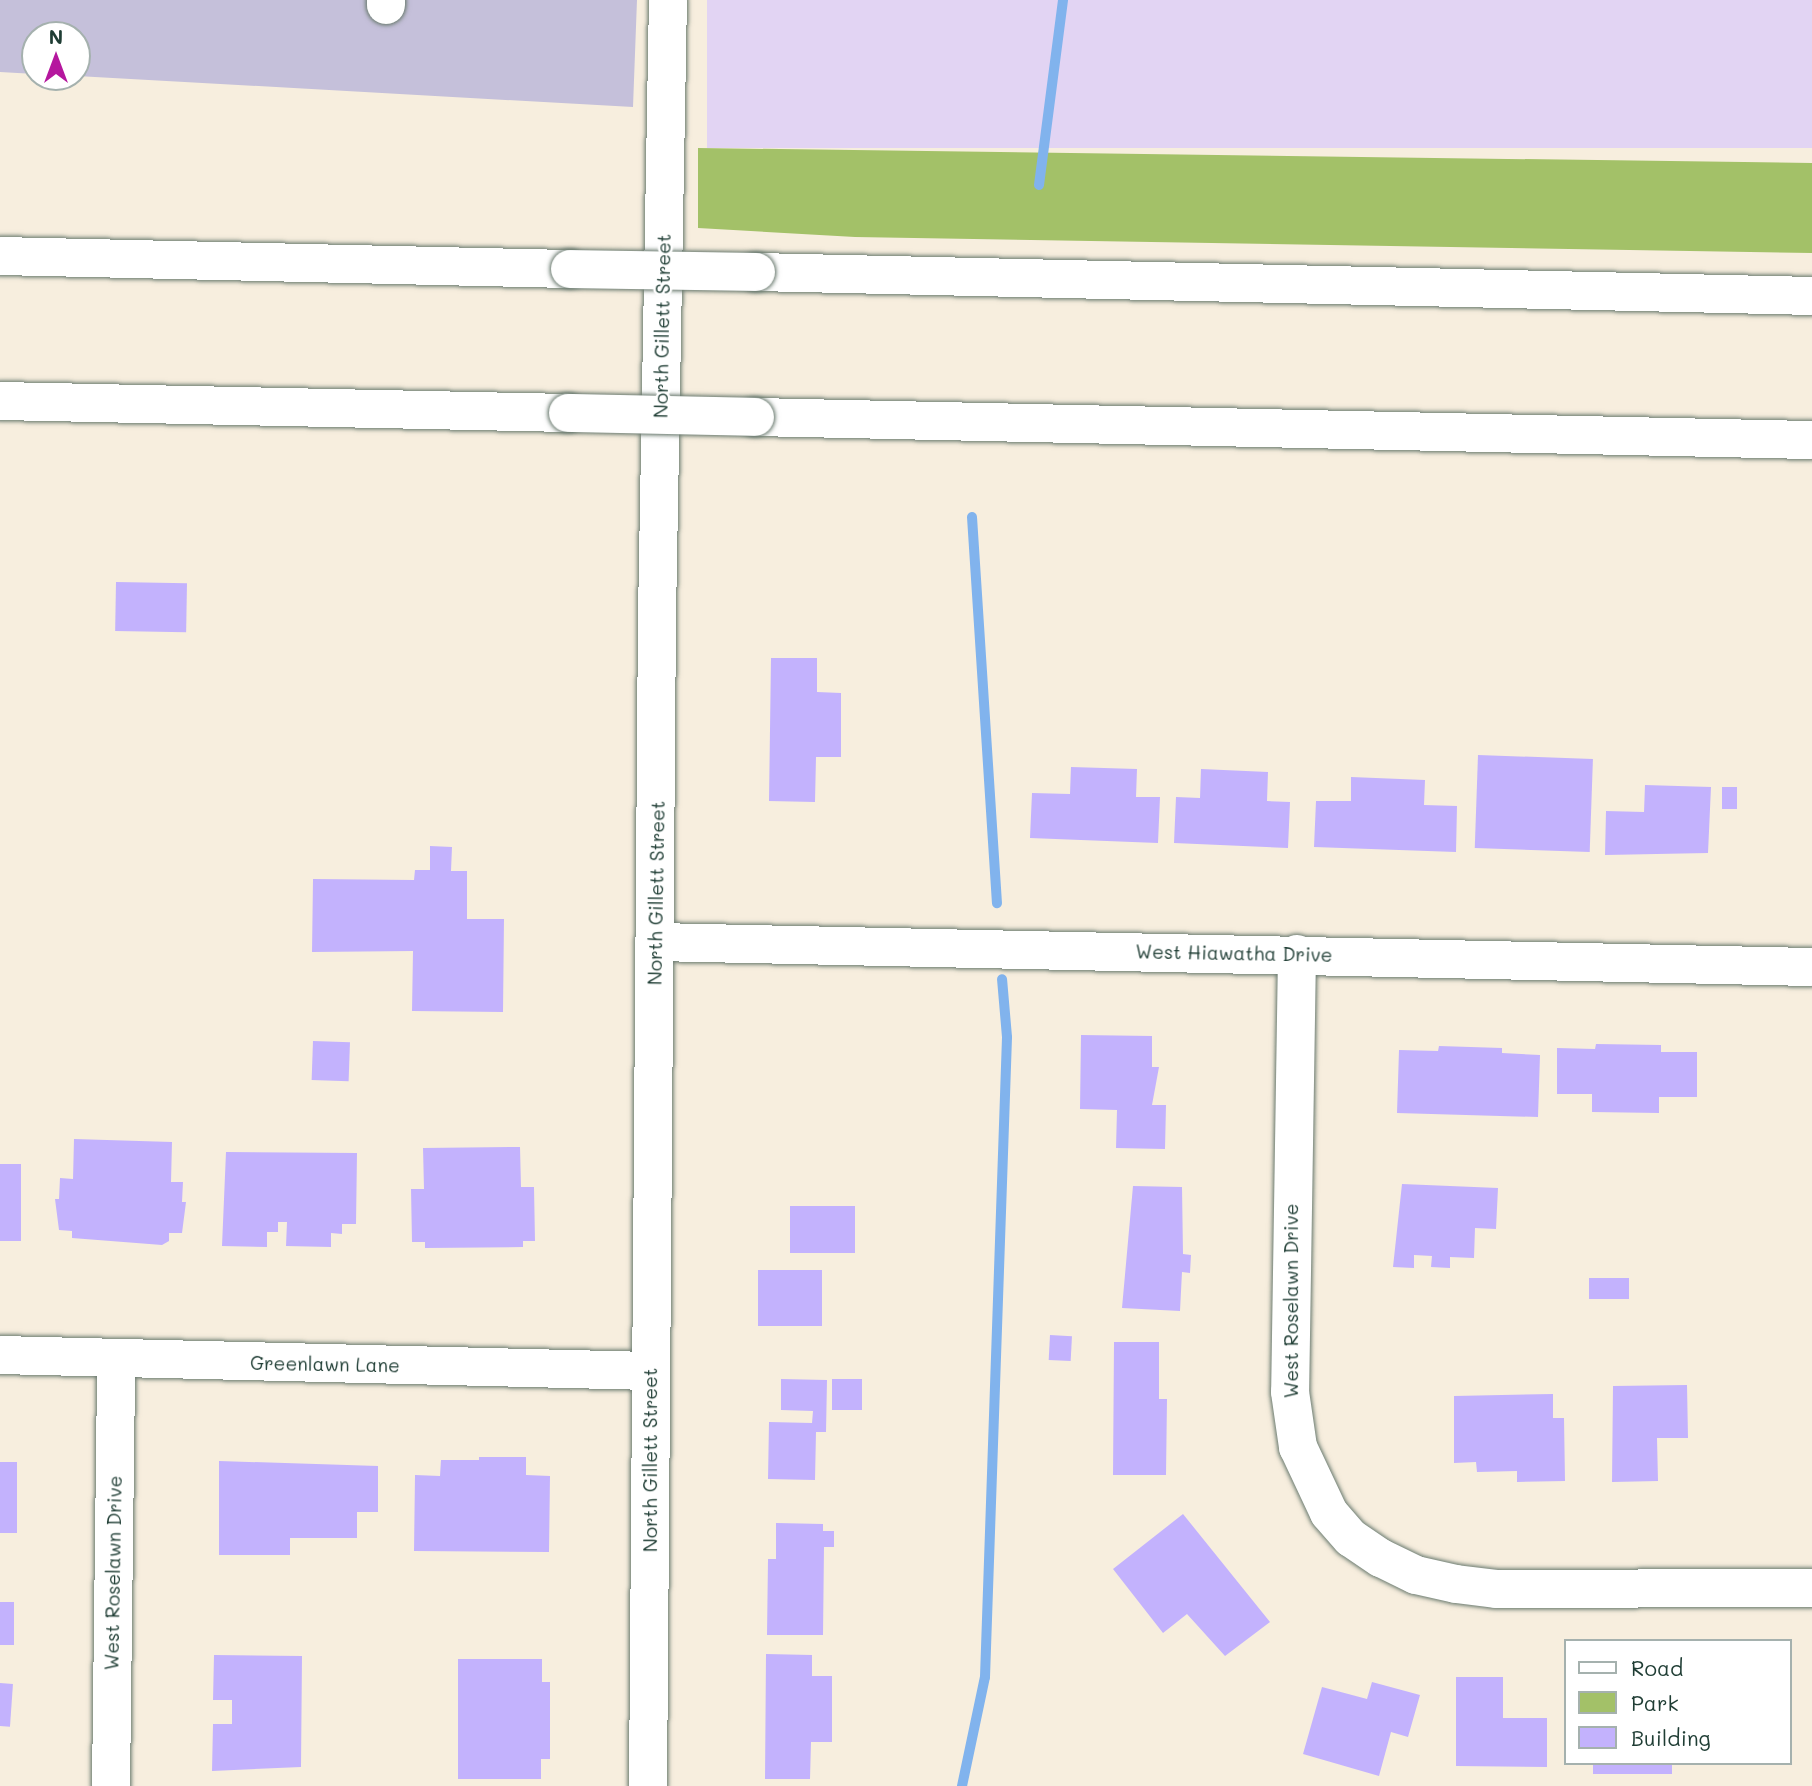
<!DOCTYPE html>
<style>
body{margin:0}
#map{position:relative;width:1812px;height:1786px;overflow:hidden;background:#f7eede;font-family:Mali,sans-serif}
div>[style]{position:absolute}
[style*='--x']{left:calc(var(--x)*1px);top:calc(var(--y)*1px);width:calc(var(--w)*1px);rotate:calc(var(--a)*1deg)}
.built>*{inset:0;background:#e2d4f3;transform-origin:0 0}
.industrial>*{inset:0;background:#c5c0da}
.green>*{inset:0;background:#a3c168}
.stream>*{height:10px;margin:-5px;padding:0 5px;transform-origin:5px;border-radius:5px;background:#81b3ed}
.building>*{inset:0;background:#c3b2fd;transform-origin:0 0}
.roads{filter:drop-shadow(0 0 2px #6b7b70) drop-shadow(0 0 2px #6b7b70)}
.minor>*{height:38px;margin:-19px;padding:0 19px;transform-origin:19px;border-radius:19px;background:#fff}
.highway>*{height:38px;margin:-19px;padding:0 19px;transform-origin:19px;border-radius:19px;background:#fff}
.bridges{filter:drop-shadow(0 0 2px #6b7b70) drop-shadow(0 0 2px #6b7b70)}
.highway-bridge>*{height:38px;margin:-19px;padding:0 19px;transform-origin:19px;border-radius:19px;background:#fff}
span{translate:-50% -50%;white-space:nowrap;text-align:center;line-height:1.15;-webkit-text-stroke:5px #fff;paint-order:stroke}
.street-label{font-size:19px;color:#1f3d34}
.legend{position:absolute;left:1564px;top:1639px;width:228px;height:126px;box-sizing:border-box;background:#fff;border:2px solid #a5b1ae;margin:0;padding:9px 12px;list-style:none;font-size:21px;color:#1f3d34}
.legend li{display:flex;align-items:center;gap:14px;height:35px}
.legend b{width:35px;border:2px solid #a5b1ae}
.north{position:absolute;left:21px;top:21px;width:70px;height:70px;box-sizing:border-box;background:#fff;border:2px solid #a5b1ae;border-radius:50%;rotate:0deg;font-size:19px;font-weight:700;line-height:28px;text-align:center;color:#1f3d34}
.north::after{content:'';display:block;margin:auto;width:24px;height:32px;background:#b5179e;clip-path:polygon(50% 0,100% 100%,50% 72%,0 100%)}
</style>
<div id="map">
<div class="built">
<i style="left:707px;top:0;width:1105px;height:148px"></i>
</div>
<div class="industrial">
<i style="clip-path:polygon(0 0,637px 0,633px 107px,77px 76px,77px 35px,35px 35px,35px 74px,0 72px)"></i>
</div>
<div class="green">
<i style="clip-path:polygon(698px 148px,1812px 163px,1812px 253px,855px 237px,698px 228px)"></i>
</div>
<div class="stream">
<i style="--x:1039;--y:185;--w:187;--a:-82.6"></i>
<i style="--x:972;--y:517;--w:387;--a:86.3"></i>
<i style="--x:962;--y:1786;--w:111;--a:-78.1"></i>
<i style="--x:985;--y:1677;--w:640;--a:-88.03"></i>
<i style="--x:1007;--y:1037;--w:58;--a:-94.9"></i>
</div>
<div class="building">
<i style="left:116px;top:582px;width:71px;height:49px;rotate:1deg"></i>
<i style="clip-path:polygon(771px 658px,817px 658px,817px 692px,841px 693px,841px 757px,816px 757px,815px 802px,769px 801px)"></i>
<i style="left:1478px;top:755px;width:115px;height:93px;rotate:2deg"></i>
<i style="clip-path:polygon(1071px 767px,1137px 769px,1136px 797px,1160px 797px,1158px 843px,1030px 838px,1032px 793px,1070px 794px)"></i>
<i style="clip-path:polygon(1201px 769px,1268px 772px,1267px 801px,1290px 802px,1288px 848px,1174px 843px,1176px 797px,1200px 798px)"></i>
<i style="clip-path:polygon(1351px 777px,1425px 780px,1424px 805px,1457px 806px,1456px 852px,1314px 847px,1316px 801px,1351px 801px)"></i>
<i style="clip-path:polygon(1645px 785px,1711px 787px,1708px 853px,1605px 855px,1606px 811px,1644px 812px)"></i>
<i style="left:1722px;top:787px;width:15px;height:22px"></i>
<i style="clip-path:polygon(430px 846px,452px 847px,451px 871px,467px 871px,467px 919px,504px 919px,503px 1012px,412px 1011px,413px 951px,312px 952px,313px 879px,414px 880px,415px 870px,430px 870px)"></i>
<i style="clip-path:polygon(1081px 1035px,1152px 1036px,1152px 1067px,1159px 1067px,1152px 1105px,1166px 1105px,1165px 1149px,1116px 1148px,1117px 1110px,1080px 1109px)"></i>
<i style="left:313px;top:1041px;width:37px;height:39px;rotate:2deg"></i>
<i style="clip-path:polygon(1596px 1044px,1661px 1045px,1661px 1052px,1697px 1052px,1697px 1097px,1659px 1097px,1659px 1113px,1592px 1112px,1592px 1094px,1557px 1094px,1557px 1048px,1595px 1049px)"></i>
<i style="clip-path:polygon(1439px 1046px,1502px 1048px,1502px 1053px,1540px 1055px,1538px 1117px,1397px 1113px,1399px 1050px,1438px 1051px)"></i>
<i style="clip-path:polygon(74px 1139px,172px 1142px,171px 1182px,183px 1182px,182px 1202px,186px 1202px,182px 1233px,169px 1233px,169px 1241px,162px 1245px,72px 1238px,72px 1231px,59px 1230px,55px 1199px,59px 1199px,60px 1178px,73px 1179px)"></i>
<i style="clip-path:polygon(520px 1147px,521px 1187px,534px 1187px,535px 1241px,523px 1241px,523px 1247px,425px 1248px,425px 1242px,412px 1242px,411px 1189px,424px 1189px,423px 1148px)"></i>
<i style="clip-path:polygon(226px 1152px,357px 1153px,356px 1224px,342px 1224px,342px 1234px,331px 1233px,331px 1247px,286px 1246px,287px 1222px,278px 1222px,278px 1232px,267px 1232px,267px 1247px,222px 1246px)"></i>
<i style="left:0;top:1164px;width:21px;height:77px"></i>
<i style="clip-path:polygon(1402px 1184px,1498px 1188px,1496px 1229px,1475px 1228px,1474px 1258px,1450px 1257px,1450px 1268px,1431px 1267px,1432px 1256px,1414px 1255px,1414px 1268px,1393px 1267px)"></i>
<i style="clip-path:polygon(1133px 1186px,1182px 1187px,1183px 1254px,1191px 1255px,1190px 1273px,1182px 1272px,1180px 1311px,1122px 1308px)"></i>
<i style="left:790px;top:1206px;width:65px;height:47px"></i>
<i style="left:758px;top:1270px;width:64px;height:56px"></i>
<i style="left:1629px;top:1278px;width:21px;height:40px;rotate:90deg"></i>
<i style="left:1050px;top:1335px;width:22px;height:25px;rotate:3deg"></i>
<i style="clip-path:polygon(1114px 1342px,1159px 1342px,1159px 1399px,1167px 1399px,1166px 1475px,1113px 1475px)"></i>
<i style="clip-path:polygon(781px 1379px,827px 1380px,826px 1432px,816px 1432px,815px 1480px,768px 1479px,769px 1422px,812px 1423px,813px 1411px,781px 1410px)"></i>
<i style="left:832px;top:1379px;width:30px;height:31px"></i>
<i style="clip-path:polygon(1687px 1385px,1688px 1438px,1657px 1438px,1658px 1481px,1612px 1482px,1613px 1386px)"></i>
<i style="clip-path:polygon(1553px 1394px,1553px 1418px,1564px 1418px,1565px 1481px,1517px 1482px,1517px 1471px,1477px 1472px,1476px 1462px,1454px 1463px,1454px 1396px)"></i>
<i style="clip-path:polygon(479px 1457px,526px 1457px,526px 1475px,550px 1476px,549px 1552px,414px 1551px,415px 1475px,440px 1476px,441px 1460px,479px 1460px)"></i>
<i style="clip-path:polygon(219px 1461px,378px 1466px,378px 1512px,357px 1512px,357px 1538px,290px 1538px,290px 1555px,219px 1555px)"></i>
<i style="left:0;top:1462px;width:17px;height:71px"></i>
<i style="clip-path:polygon(1183px 1514px,1270px 1622px,1225px 1656px,1187px 1614px,1163px 1633px,1113px 1569px)"></i>
<i style="clip-path:polygon(776px 1523px,823px 1524px,823px 1531px,834px 1531px,834px 1547px,824px 1547px,823px 1635px,767px 1635px,768px 1559px,776px 1559px)"></i>
<i style="left:0;top:1602px;width:14px;height:43px"></i>
<i style="clip-path:polygon(766px 1654px,812px 1655px,812px 1676px,832px 1676px,832px 1742px,811px 1742px,810px 1779px,765px 1779px)"></i>
<i style="clip-path:polygon(214px 1655px,302px 1656px,301px 1767px,212px 1771px,213px 1724px,232px 1724px,232px 1700px,213px 1700px)"></i>
<i style="clip-path:polygon(458px 1659px,542px 1659px,542px 1682px,550px 1682px,550px 1759px,541px 1759px,541px 1779px,458px 1779px)"></i>
<i style="clip-path:polygon(1456px 1677px,1503px 1677px,1503px 1718px,1547px 1718px,1547px 1767px,1456px 1766px)"></i>
<i style="clip-path:polygon(1372px 1682px,1420px 1695px,1408px 1737px,1391px 1732px,1379px 1776px,1303px 1754px,1322px 1687px,1367px 1699px)"></i>
<i style="left:0;top:1683px;width:13px;height:43px;rotate:4deg"></i>
<i style="left:1593px;top:1763px;width:79px;height:11px"></i>
</div>
<div class="roads">
<div class="minor">
<i style="--x:386;--y:5;--w:5;--a:-90"></i>
<i style="--x:656;--y:942;--w:1156;--a:1.24"></i>
<i style="--x:1297;--y:954;--w:438;--a:90.9"></i>
<i style="--x:1290;--y:1392;--w:56;--a:81.7"></i>
<i style="--x:1298;--y:1447;--w:73;--a:64.8"></i>
<i style="--x:1329;--y:1513;--w:33;--a:49"></i>
<i style="--x:1351;--y:1538;--w:36;--a:34"></i>
<i style="--x:1381;--y:1558;--w:39;--a:26"></i>
<i style="--x:1416;--y:1575;--w:41;--a:12.7"></i>
<i style="--x:1456;--y:1584;--w:40;--a:7.1"></i>
<i style="--x:1496;--y:1589;--w:316;--a:-0.2"></i>
<i style="--x:0;--y:1355;--w:650;--a:1.41"></i>
<i style="--x:111;--y:1786;--w:427;--a:-89.3"></i>
<i style="--x:648;--y:1786;--w:1170;--a:-89.56"></i>
<i style="--x:657;--y:616;--w:616;--a:-88.98"></i>
</div>
<div class="highway">
<i style="--x:0;--y:256;--w:570;--a:1.31"></i>
<i style="--x:756;--y:272;--w:1056;--a:1.3"></i>
<i style="--x:0;--y:401;--w:568;--a:1.21"></i>
<i style="--x:755;--y:417;--w:1057;--a:1.25"></i>
</div>
</div>
<div class="bridges">
<div class="highway-bridge">
<i style="--x:570;--y:269;--w:186;--a:0.9"></i>
<i style="--x:568;--y:413;--w:187;--a:1.2"></i>
</div>
</div>
<div class="street-label">
<span style="left:662px;top:326px;rotate:-89deg">North Gillett Street</span>
<span style="left:656px;top:893px;rotate:-89deg">North Gillett Street</span>
<span style="left:1234px;top:953px;rotate:1deg">West Hiawatha Drive</span>
<span style="left:1291px;top:1301px;rotate:-90deg">West Roselawn Drive</span>
<span style="left:325px;top:1364px;rotate:1deg">Greenlawn Lane</span>
<span style="left:650px;top:1460px;rotate:-90deg">North Gillett Street</span>
<span style="left:113px;top:1573px;rotate:-89deg">West Roselawn Drive</span>
</div>
<ul class="legend">
<li><b style="height:9px;background:#fff"></b>Road</li>
<li><b style="height:19px;background:#a3c168"></b>Park</li>
<li><b style="height:19px;background:#c3b2fd"></b>Building</li>
</ul>
<div class="north">N</div>
</div>
